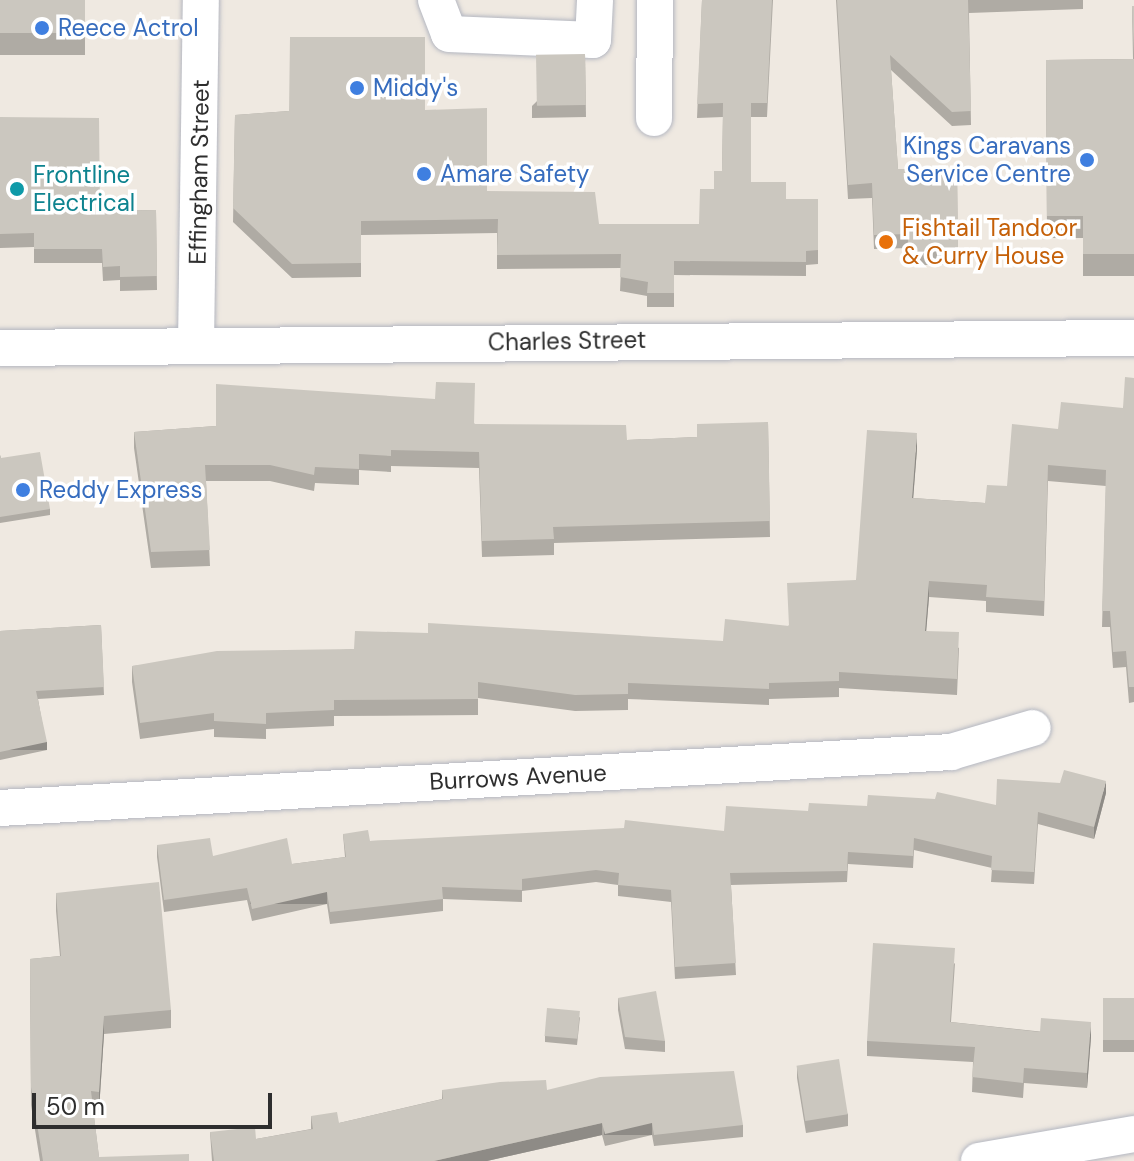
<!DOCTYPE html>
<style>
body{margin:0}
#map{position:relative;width:1134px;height:1161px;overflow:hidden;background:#efe9e1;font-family:"DM Sans",sans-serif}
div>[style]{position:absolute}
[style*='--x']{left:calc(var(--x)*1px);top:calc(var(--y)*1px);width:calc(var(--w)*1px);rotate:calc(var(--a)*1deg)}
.roads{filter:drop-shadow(0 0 2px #b4b7c1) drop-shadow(0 0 2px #b4b7c1)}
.minor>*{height:36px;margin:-18px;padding:0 18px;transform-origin:18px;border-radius:18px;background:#fff}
.wall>*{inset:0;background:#afaba4;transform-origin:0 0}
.shaded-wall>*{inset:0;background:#8e8b86;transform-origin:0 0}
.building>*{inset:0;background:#cbc7bf;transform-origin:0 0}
.dots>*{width:22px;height:22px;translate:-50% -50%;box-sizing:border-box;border:4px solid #fff;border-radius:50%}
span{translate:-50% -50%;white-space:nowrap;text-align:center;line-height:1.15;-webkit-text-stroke:7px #fff;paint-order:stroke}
.shop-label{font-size:24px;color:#366cbe}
.left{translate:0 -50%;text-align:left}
.right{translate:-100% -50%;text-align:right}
.street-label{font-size:24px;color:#2e2e2e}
.culture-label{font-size:24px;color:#0d838f}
.food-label{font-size:24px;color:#c56008}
.scale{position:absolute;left:32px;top:1093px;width:240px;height:36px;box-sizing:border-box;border:4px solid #2e2e2e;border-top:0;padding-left:10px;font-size:24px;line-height:28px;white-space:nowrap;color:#2e2e2e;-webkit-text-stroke:6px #fff;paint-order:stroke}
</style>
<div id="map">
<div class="roads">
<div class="minor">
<i style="--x:436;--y:0;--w:36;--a:69"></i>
<i style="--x:449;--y:34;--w:144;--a:2.4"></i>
<i style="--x:593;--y:40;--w:40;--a:-87.1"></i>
<i style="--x:654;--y:118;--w:118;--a:-89.5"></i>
<i style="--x:196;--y:345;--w:345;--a:-89.2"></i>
<i style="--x:0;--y:348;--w:1134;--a:-0.51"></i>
<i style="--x:0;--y:808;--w:953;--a:-3.37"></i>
<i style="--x:951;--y:752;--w:85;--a:-16.3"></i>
<i style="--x:979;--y:1161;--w:157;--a:-9.9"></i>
</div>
</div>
<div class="wall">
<i style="left:0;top:0;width:85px;height:55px"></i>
<i style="clip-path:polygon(702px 0,773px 0,767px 117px,751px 117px,751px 182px,786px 199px,818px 199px,818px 264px,806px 265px,806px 276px,674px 275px,674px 307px,647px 307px,647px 296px,620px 291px,621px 268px,497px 269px,497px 233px,361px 235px,361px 277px,292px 278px,233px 222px,235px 115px,289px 111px,425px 110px,487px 191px,599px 224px,699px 224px,722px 171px,723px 117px,697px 118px)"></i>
<i style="clip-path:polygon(836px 0,1083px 0,1083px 9px,969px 13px,971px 125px,952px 126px,891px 70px,898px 169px,957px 169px,958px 265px,908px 265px,908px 248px,874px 249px,872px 198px,848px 199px)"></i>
<i style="clip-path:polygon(1132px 6px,1134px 6px,1134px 276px,1083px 276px,1083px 238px,1047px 238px,1046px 60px,1133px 59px)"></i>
<i style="clip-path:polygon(585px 54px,586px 117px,532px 118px,532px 106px)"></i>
<i style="clip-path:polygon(0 117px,100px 211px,156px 210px,157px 290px,120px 291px,120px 280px,103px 281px,102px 263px,34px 263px,34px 247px,0 248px)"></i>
<i style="clip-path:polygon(1134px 378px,1134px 702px,1129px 703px,1126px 667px,1113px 668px,1110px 627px,1102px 627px,1106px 486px,1048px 481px,1044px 616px,986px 612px,986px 601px,929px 597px,926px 631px,959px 648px,957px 695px,839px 688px,839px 697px,769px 699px,769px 705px,628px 699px,628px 710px,575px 711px,478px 698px,478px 715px,334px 716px,334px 726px,266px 729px,266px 739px,214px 737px,214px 729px,140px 739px,132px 682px,132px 666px,354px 649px,723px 641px,788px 626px,856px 580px,917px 449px,913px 498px,985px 503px,1007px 486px,1058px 429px,1123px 408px)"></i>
<i style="clip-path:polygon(435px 399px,475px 424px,627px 440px,697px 437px,768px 422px,770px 537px,554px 543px,554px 555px,482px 557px,479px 468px,391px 466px,391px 472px,359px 470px,359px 485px,315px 483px,314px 491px,270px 481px,206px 481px,210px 566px,151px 568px,134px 448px,134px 432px,216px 426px)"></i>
<i style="clip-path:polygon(0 455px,1px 458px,50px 509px,50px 515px,0 523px)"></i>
<i style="clip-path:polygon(101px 625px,104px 695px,38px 699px,47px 750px,0 760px,0 631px)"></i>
<i style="clip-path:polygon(1106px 793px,1094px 839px,1038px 824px,1034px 884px,991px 882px,992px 868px,914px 850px,913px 868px,848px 864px,847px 882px,731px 885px,736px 975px,675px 979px,671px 902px,618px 896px,618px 885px,596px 882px,522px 891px,522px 902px,443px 899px,443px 911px,330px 924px,327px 904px,252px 921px,247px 900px,164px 912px,157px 857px,157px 845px,213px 856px,292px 864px,345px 857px,343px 834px,370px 841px,724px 831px,808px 811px,867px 806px,996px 805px)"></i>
<i style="clip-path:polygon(56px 893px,171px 1010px,171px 1028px,104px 1034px,99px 1110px,93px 1109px,99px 1157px,189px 1161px,40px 1161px,31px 1105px,30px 959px,60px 956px,56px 911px)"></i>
<i style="clip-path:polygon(955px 963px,951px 1022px,1091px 1037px,1087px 1088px,1024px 1083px,1023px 1098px,972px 1092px,973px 1062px,867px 1056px,867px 1041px)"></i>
<i style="clip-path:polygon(618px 998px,665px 1041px,665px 1052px,625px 1049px,618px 1010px)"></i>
<i style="left:1103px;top:998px;width:31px;height:54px"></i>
<i style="clip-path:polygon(580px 1017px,577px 1045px,545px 1042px,545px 1036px)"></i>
<i style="clip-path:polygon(797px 1067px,848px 1114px,848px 1126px,806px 1133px,797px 1078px)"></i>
<i style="clip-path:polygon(442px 1090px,547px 1090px,743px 1125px,743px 1137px,654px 1146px,652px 1135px,605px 1146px,602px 1135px,487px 1161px,212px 1161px,210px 1132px,256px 1139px,311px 1129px,311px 1116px,339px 1123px,442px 1099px)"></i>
</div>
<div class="shaded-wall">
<i style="clip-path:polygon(917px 433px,917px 449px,912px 514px,912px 498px)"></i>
<i style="clip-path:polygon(929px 581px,929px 597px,925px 646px,925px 631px)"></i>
<i style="left:47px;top:742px;width:8px;height:48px;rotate:90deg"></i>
<i style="clip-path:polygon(1106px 781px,1106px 793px,1094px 839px,1094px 827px)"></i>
<i style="left:327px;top:892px;width:12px;height:77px;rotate:90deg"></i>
<i style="clip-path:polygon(104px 1016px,104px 1034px,99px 1110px,99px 1092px)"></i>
<i style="clip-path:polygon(1091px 1022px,1091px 1037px,1087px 1088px,1087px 1073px)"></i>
<i style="clip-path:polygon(602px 1123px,602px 1135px,487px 1161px,434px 1161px)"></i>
<i style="left:652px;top:1123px;width:12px;height:48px;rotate:90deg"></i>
</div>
<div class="building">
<i style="left:0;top:0;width:85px;height:33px"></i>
<i style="clip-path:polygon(702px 0,772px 0,767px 103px,751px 103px,751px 182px,786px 182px,786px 199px,818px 199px,818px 250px,806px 251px,806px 262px,674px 261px,674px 293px,647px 293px,648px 282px,620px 277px,621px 254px,497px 255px,498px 219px,361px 221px,361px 263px,292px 264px,233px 208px,235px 115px,289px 111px,290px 37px,425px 37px,425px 110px,487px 108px,487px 191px,595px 192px,599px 224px,699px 224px,700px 189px,714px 189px,714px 171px,722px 171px,723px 103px,697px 104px)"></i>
<i style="clip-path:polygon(837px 0,968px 0,971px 111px,952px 112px,890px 55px,898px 169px,957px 169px,958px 251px,908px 251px,908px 234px,874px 235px,872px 183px,848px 185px)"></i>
<i style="clip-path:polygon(1132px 6px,1134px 6px,1134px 54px)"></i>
<i style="left:585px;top:54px;width:51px;height:49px;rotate:89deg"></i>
<i style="clip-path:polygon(1134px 59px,1134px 254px,1083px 254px,1083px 216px,1047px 216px,1046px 60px)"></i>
<i style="clip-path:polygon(0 117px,99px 118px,100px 211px,156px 210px,157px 276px,120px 277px,120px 266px,103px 267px,102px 249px,34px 249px,34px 233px,0 234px)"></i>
<i style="clip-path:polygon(1125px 377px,1134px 378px,1134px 687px,1129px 687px,1126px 651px,1113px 652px,1110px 611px,1102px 611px,1106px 470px,1048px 465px,1044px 601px,986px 597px,987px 585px,929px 581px,925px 631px,959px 632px,957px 679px,839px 672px,839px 681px,769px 683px,769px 689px,628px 683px,628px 694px,575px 695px,478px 682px,478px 699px,334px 700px,334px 710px,266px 713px,266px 724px,214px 721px,214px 713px,140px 723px,132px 666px,217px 651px,354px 649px,355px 631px,428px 633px,428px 623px,723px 641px,725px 619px,789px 626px,787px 583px,856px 580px,867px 430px,917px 433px,912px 498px,985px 503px,987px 485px,1007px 486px,1012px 424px,1058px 429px,1061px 402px,1123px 408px)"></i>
<i style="clip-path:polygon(436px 382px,475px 383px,474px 424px,626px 425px,627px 440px,697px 437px,697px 424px,768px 422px,770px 521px,553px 527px,554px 539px,482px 541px,479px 452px,391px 450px,391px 456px,359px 454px,359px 469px,315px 467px,314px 475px,270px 465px,205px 465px,210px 550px,151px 552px,134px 432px,216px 426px,216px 384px,435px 399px)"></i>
<i style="clip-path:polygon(40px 452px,50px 509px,0 517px,0 455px,1px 458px)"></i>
<i style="clip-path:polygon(101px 625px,104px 687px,36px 691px,47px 742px,0 752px,0 631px)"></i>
<i style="clip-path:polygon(1064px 770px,1106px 781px,1094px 827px,1038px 812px,1034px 872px,991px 870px,992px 856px,914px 838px,913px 856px,848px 852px,847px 871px,730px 873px,736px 963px,675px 967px,671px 890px,618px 885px,619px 873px,596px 870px,522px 879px,522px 890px,442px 887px,443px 899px,330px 912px,327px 892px,252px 909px,247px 888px,164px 900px,157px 845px,210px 838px,213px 856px,287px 838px,292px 864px,346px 857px,343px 834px,368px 830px,370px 841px,624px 828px,625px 820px,724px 831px,726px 806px,808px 811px,809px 803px,867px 806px,868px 795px,935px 799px,937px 792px,996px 805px,997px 779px,1060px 783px)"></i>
<i style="clip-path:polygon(159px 882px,171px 1010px,104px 1016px,99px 1092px,91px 1091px,99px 1157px,189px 1154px,189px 1161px,43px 1161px,31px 1087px,30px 959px,61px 956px,56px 893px)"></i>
<i style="clip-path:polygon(873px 943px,955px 948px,950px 1022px,1040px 1032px,1041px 1018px,1091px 1022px,1087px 1073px,1024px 1068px,1023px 1083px,972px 1077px,975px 1047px,867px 1041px)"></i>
<i style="clip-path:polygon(656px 991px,665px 1041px,625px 1037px,618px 998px)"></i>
<i style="left:1103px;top:998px;width:31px;height:42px"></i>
<i style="left:547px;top:1008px;width:33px;height:28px;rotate:5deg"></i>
<i style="left:839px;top:1059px;width:56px;height:43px;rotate:81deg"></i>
<i style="clip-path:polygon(734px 1071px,743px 1125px,654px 1135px,652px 1123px,605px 1134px,602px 1123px,434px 1161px,214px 1161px,210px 1132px,255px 1127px,256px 1139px,313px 1129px,311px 1116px,337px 1112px,339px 1123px,443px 1099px,442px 1090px,500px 1082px,546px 1080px,547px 1090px,600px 1077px)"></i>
</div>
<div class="dots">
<i style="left:42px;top:28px;background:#3f7fe0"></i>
<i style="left:357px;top:88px;background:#3f7fe0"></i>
<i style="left:1087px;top:160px;background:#3f7fe0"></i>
<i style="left:424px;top:174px;background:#3f7fe0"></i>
<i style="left:17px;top:189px;background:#0f9aa8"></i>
<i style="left:886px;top:242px;background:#e8710a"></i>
<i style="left:23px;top:490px;background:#3f7fe0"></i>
</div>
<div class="shop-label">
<span class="left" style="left:58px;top:28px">Reece Actrol</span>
<span class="left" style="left:373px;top:88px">Middy's</span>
<span class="right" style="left:1071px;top:160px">Kings Caravans<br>Service Centre</span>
<span class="left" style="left:440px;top:174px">Amare Safety</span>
<span class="left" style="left:39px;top:490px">Reddy Express</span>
</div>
<div class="street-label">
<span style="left:199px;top:172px;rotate:-89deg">Effingham Street</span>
<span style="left:567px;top:341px;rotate:-1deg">Charles Street</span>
<span style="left:518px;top:777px;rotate:-3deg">Burrows Avenue</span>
</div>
<div class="culture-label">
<span class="left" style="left:33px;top:189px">Frontline<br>Electrical</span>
</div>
<div class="food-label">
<span class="left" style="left:902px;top:242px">Fishtail Tandoor<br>&amp; Curry House</span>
</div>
<div class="scale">50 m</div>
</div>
